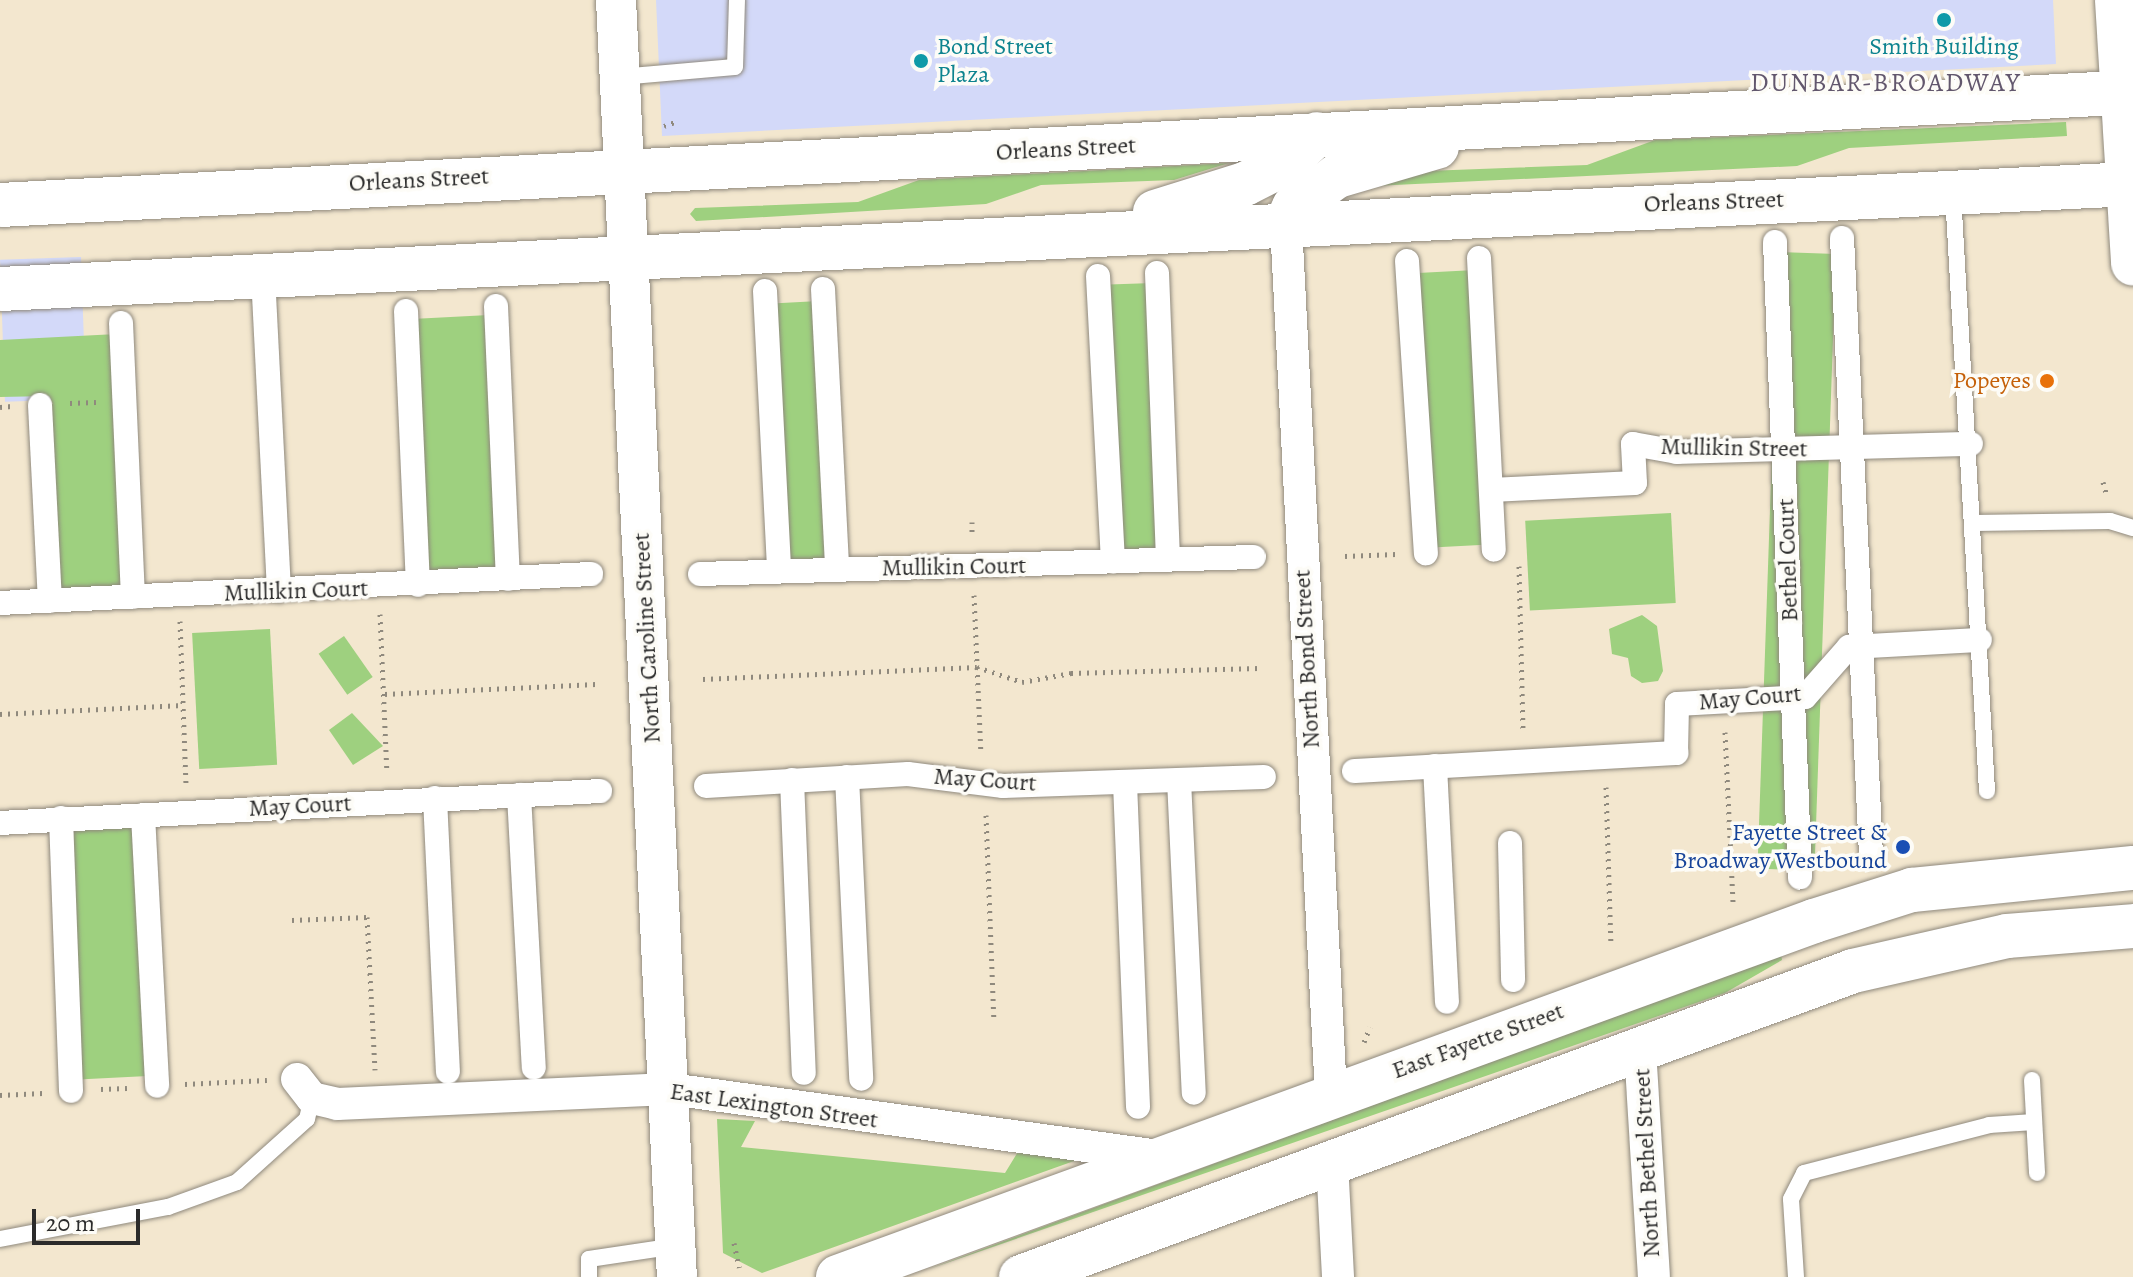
<!DOCTYPE html>
<style>
body{margin:0}
#map{position:relative;width:2133px;height:1277px;overflow:hidden;background:#f3e7cf;font-family:Alegreya,serif}
div>[style]{position:absolute}
[style*='--x']{left:calc(var(--x)*1px);top:calc(var(--y)*1px);width:calc(var(--w)*1px);rotate:calc(var(--a)*1deg)}
.built>*{inset:0;background:#d3d9f9;transform-origin:0 0}
.green>*{inset:0;background:#9ed07f;transform-origin:0 0}
.path>*{height:5px;margin-top:-2.5px;transform-origin:0;background:repeating-linear-gradient(90deg,#8f897d 0 2px,transparent 0 8px)}
.roads{filter:drop-shadow(0 0 2px #8f897d) drop-shadow(0 0 2px #8f897d)}
.service>*{height:16px;margin:-8px;padding:0 8px;transform-origin:8px;border-radius:8px;background:#fff}
.pedestrian>*{height:24px;margin:-12px;padding:0 12px;transform-origin:12px;border-radius:12px;background:#fff}
.minor>*{height:32px;margin:-16px;padding:0 16px;transform-origin:16px;border-radius:16px;background:#fff}
.tertiary>*{height:40px;margin:-20px;padding:0 20px;transform-origin:20px;border-radius:20px;background:#fff}
.secondary>*{height:44px;margin:-22px;padding:0 22px;transform-origin:22px;border-radius:22px;background:#fff}
.primary>*{height:44px;margin:-22px;padding:0 22px;transform-origin:22px;border-radius:22px;background:#fff}
.dots>*{width:22px;height:22px;translate:-50% -50%;box-sizing:border-box;border:4px solid #fdfcf7;border-radius:50%}
span{translate:-50% -50%;white-space:nowrap;text-align:center;line-height:1.15;-webkit-text-stroke:7px #fdfcf7;paint-order:stroke}
.culture-label{font-size:24px;color:#0d838f}
.left{translate:0 -50%;text-align:left}
.street-label{font-size:24px;color:#2b2b2b}
.food-label{font-size:24px;color:#c56008}
.right{translate:-100% -50%;text-align:right}
.transit-label{font-size:24px;color:#164399}
.neighbourhood-label{font-size:26px;color:#62576d;letter-spacing:2px}
.scale{position:absolute;left:32px;top:1209px;width:108px;height:36px;box-sizing:border-box;border:4px solid #2b2b2b;border-top:0;padding-left:10px;font-size:24px;line-height:28px;white-space:nowrap;color:#2b2b2b;-webkit-text-stroke:6px #fdfcf7;paint-order:stroke}
</style>
<div id="map">
<div class="built">
<i style="clip-path:polygon(656px 0,2053px 0,2056px 64px,662px 136px)"></i>
<i style="left:81px;top:257px;width:142px;height:81px;rotate:88deg"></i>
</div>
<div class="green">
<i style="clip-path:polygon(2066px 122px,2067px 136px,1849px 148px,1797px 166px,1352px 187px,1400px 172px,1587px 165px,1655px 140px)"></i>
<i style="clip-path:polygon(1229px 163px,1174px 180px,1041px 185px,986px 204px,696px 221px,690px 214px,695px 208px,858px 202px,919px 180px)"></i>
<i style="left:1779px;top:252px;width:57px;height:617px;rotate:2deg"></i>
<i style="left:1475px;top:270px;width:275px;height:62px;rotate:87deg"></i>
<i style="left:1153px;top:283px;width:275px;height:51px;rotate:88deg"></i>
<i style="left:819px;top:301px;width:258px;height:47px;rotate:87deg"></i>
<i style="left:489px;top:315px;width:261px;height:77px;rotate:87deg"></i>
<i style="clip-path:polygon(117px 334px,129px 592px,53px 596px,43px 407px,53px 404px,49px 396px,0 397px,0 340px)"></i>
<i style="left:1671px;top:513px;width:90px;height:146px;rotate:87deg"></i>
<i style="clip-path:polygon(1642px 615px,1657px 626px,1663px 671px,1658px 681px,1642px 683px,1631px 676px,1628px 658px,1612px 654px,1609px 629px)"></i>
<i style="left:270px;top:629px;width:136px;height:78px;rotate:87deg"></i>
<i style="left:344px;top:636px;width:50px;height:31px;rotate:55deg"></i>
<i style="clip-path:polygon(352px 713px,383px 746px,353px 765px,329px 730px)"></i>
<i style="left:139px;top:819px;width:257px;height:74px;rotate:87deg"></i>
<i style="clip-path:polygon(1781px 954px,1782px 960px,1725px 993px,929px 1269px)"></i>
<i style="clip-path:polygon(717px 1119px,755px 1121px,741px 1147px,1005px 1173px,1019px 1150px,1088px 1156px,762px 1273px,723px 1253px)"></i>
</div>
<div class="path">
<i style="--x:664;--y:126;--w:15;--a:-20"></i>
<i style="--x:70;--y:403;--w:26;--a:-2"></i>
<i style="--x:0;--y:407;--w:12;--a:-5"></i>
<i style="--x:2103;--y:482;--w:15;--a:74"></i>
<i style="--x:972;--y:522;--w:15;--a:90"></i>
<i style="--x:1345;--y:556;--w:51;--a:-2.2"></i>
<i style="--x:1519;--y:566;--w:166;--a:88.6"></i>
<i style="--x:974;--y:595;--w:158;--a:87.5"></i>
<i style="--x:380;--y:614;--w:158;--a:87.5"></i>
<i style="--x:180;--y:621;--w:162;--a:87.9"></i>
<i style="--x:703;--y:679;--w:274;--a:-2.5"></i>
<i style="--x:977;--y:667;--w:47;--a:18.4"></i>
<i style="--x:1022;--y:682;--w:50;--a:-10.4"></i>
<i style="--x:1071;--y:673;--w:188;--a:-1.5"></i>
<i style="--x:385;--y:694;--w:211;--a:-2.7"></i>
<i style="--x:0;--y:714;--w:183;--a:-2.8"></i>
<i style="--x:1725;--y:732;--w:171;--a:87.3"></i>
<i style="--x:1606;--y:787;--w:159;--a:88.2"></i>
<i style="--x:986;--y:815;--w:206;--a:87.8"></i>
<i style="--x:292;--y:920;--w:75;--a:-2.3"></i>
<i style="--x:367;--y:917;--w:153;--a:87"></i>
<i style="--x:1364;--y:1042;--w:16;--a:-68"></i>
<i style="--x:185;--y:1084;--w:82;--a:-2.8"></i>
<i style="--x:101;--y:1089;--w:26;--a:-2"></i>
<i style="--x:0;--y:1095;--w:43;--a:-2.7"></i>
<i style="--x:734;--y:1243;--w:25;--a:78"></i>
</div>
<div class="roads">
<div class="service">
<i style="--x:620;--y:77;--w:115;--a:-5"></i>
<i style="--x:735;--y:67;--w:67;--a:-88.3"></i>
<i style="--x:1953;--y:194;--w:598;--a:86.74"></i>
<i style="--x:1974;--y:523;--w:136;--a:-0.8"></i>
<i style="--x:2110;--y:521;--w:24;--a:17"></i>
<i style="--x:2032;--y:1080;--w:93;--a:86.9"></i>
<i style="--x:0;--y:1239;--w:171;--a:-10.8"></i>
<i style="--x:168;--y:1207;--w:73;--a:-19.9"></i>
<i style="--x:237;--y:1182;--w:94;--a:-42"></i>
<i style="--x:307;--y:1119;--w:22;--a:-77"></i>
<i style="--x:589;--y:1277;--w:18;--a:-90"></i>
<i style="--x:589;--y:1259;--w:88;--a:-8.5"></i>
<i style="--x:1796;--y:1277;--w:78;--a:-93.7"></i>
<i style="--x:1791;--y:1199;--w:29;--a:-63"></i>
<i style="--x:1804;--y:1173;--w:191;--a:-14.5"></i>
<i style="--x:1989;--y:1125;--w:45;--a:-3.8"></i>
</div>
<div class="pedestrian">
<i style="--x:1842;--y:238;--w:619;--a:87.31"></i>
<i style="--x:1775;--y:242;--w:636;--a:87.75"></i>
<i style="--x:1479;--y:258;--w:292;--a:87.1"></i>
<i style="--x:1407;--y:261;--w:293;--a:86.3"></i>
<i style="--x:1157;--y:273;--w:287;--a:87.8"></i>
<i style="--x:263;--y:275;--w:316;--a:87.1"></i>
<i style="--x:1098;--y:276;--w:286;--a:87"></i>
<i style="--x:823;--y:289;--w:279;--a:87.1"></i>
<i style="--x:765;--y:291;--w:280;--a:87.1"></i>
<i style="--x:496;--y:306;--w:273;--a:87.5"></i>
<i style="--x:406;--y:311;--w:274;--a:87.5"></i>
<i style="--x:121;--y:323;--w:274;--a:87.5"></i>
<i style="--x:40;--y:405;--w:196;--a:87.1"></i>
<i style="--x:1491;--y:490;--w:144;--a:-2.8"></i>
<i style="--x:1635;--y:483;--w:39;--a:-93"></i>
<i style="--x:1633;--y:444;--w:45;--a:10.3"></i>
<i style="--x:1677;--y:452;--w:294;--a:-1.6"></i>
<i style="--x:700;--y:574;--w:554;--a:-1.76"></i>
<i style="--x:0;--y:603;--w:592;--a:-2.81"></i>
<i style="--x:1435;--y:766;--w:236;--a:87.1"></i>
<i style="--x:1354;--y:771;--w:323;--a:-3.2"></i>
<i style="--x:1676;--y:753;--w:49;--a:-88.8"></i>
<i style="--x:1677;--y:704;--w:128;--a:-3.1"></i>
<i style="--x:1805;--y:697;--w:67;--a:-48.7"></i>
<i style="--x:1849;--y:647;--w:131;--a:-3.1"></i>
<i style="--x:847;--y:777;--w:302;--a:87.3"></i>
<i style="--x:792;--y:780;--w:293;--a:87.7"></i>
<i style="--x:1179;--y:780;--w:313;--a:87.3"></i>
<i style="--x:1125;--y:783;--w:324;--a:87.7"></i>
<i style="--x:706;--y:786;--w:202;--a:-3.4"></i>
<i style="--x:908;--y:774;--w:96;--a:7.2"></i>
<i style="--x:1003;--y:786;--w:261;--a:-2"></i>
<i style="--x:519;--y:795;--w:273;--a:86.9"></i>
<i style="--x:435;--y:798;--w:274;--a:87.3"></i>
<i style="--x:143;--y:815;--w:271;--a:87"></i>
<i style="--x:61;--y:818;--w:273;--a:87.9"></i>
<i style="--x:0;--y:823;--w:601;--a:-3.05"></i>
<i style="--x:1510;--y:843;--w:137;--a:88.7"></i>
</div>
<div class="minor">
<i style="--x:1286;--y:224;--w:871;--a:87.04"></i>
<i style="--x:1640;--y:1049;--w:228;--a:86.5"></i>
<i style="--x:297;--y:1079;--w:24;--a:52"></i>
<i style="--x:312;--y:1098;--w:26;--a:13"></i>
<i style="--x:337;--y:1104;--w:333;--a:-2.6"></i>
<i style="--x:670;--y:1089;--w:497;--a:7.8"></i>
<i style="--x:1332;--y:1162;--w:115;--a:87"></i>
</div>
<div class="tertiary">
<i style="--x:616;--y:0;--w:1278;--a:87.27"></i>
</div>
<div class="secondary">
<i style="--x:2117;--y:0;--w:264;--a:86.5"></i>
<i style="--x:838;--y:1277;--w:1039;--a:-20.04"></i>
<i style="--x:1814;--y:921;--w:103;--a:-17.6"></i>
<i style="--x:1912;--y:890;--w:222;--a:-5.7"></i>
<i style="--x:1021;--y:1277;--w:886;--a:-20.19"></i>
<i style="--x:1853;--y:971;--w:158;--a:-12.8"></i>
<i style="--x:2007;--y:936;--w:126;--a:-4.5"></i>
</div>
<div class="primary">
<i style="--x:0;--y:205;--w:2136;--a:-3.03"></i>
<i style="--x:1155;--y:212;--w:94;--a:-17.3"></i>
<i style="--x:1245;--y:184;--w:46;--a:-27.1"></i>
<i style="--x:1286;--y:163;--w:42;--a:-43.1"></i>
<i style="--x:1286;--y:224;--w:19;--a:-65"></i>
<i style="--x:1294;--y:207;--w:53;--a:-35.8"></i>
<i style="--x:1337;--y:176;--w:104;--a:-16.2"></i>
<i style="--x:0;--y:289;--w:2136;--a:-2.82"></i>
</div>
</div>
<div class="dots">
<i style="left:1944px;top:20px;background:#0f9aa8"></i>
<i style="left:921px;top:61px;background:#0f9aa8"></i>
<i style="left:2047px;top:381px;background:#e8710a"></i>
<i style="left:1903px;top:847px;background:#1a4fb4"></i>
</div>
<div class="culture-label">
<span class="left" style="left:937px;top:61px">Bond Street<br>Plaza</span>
<span style="left:1944px;top:47px">Smith Building</span>
</div>
<div class="street-label">
<span style="left:1066px;top:149px;rotate:-3deg">Orleans Street</span>
<span style="left:419px;top:180px;rotate:-3deg">Orleans Street</span>
<span style="left:1714px;top:202px;rotate:-2deg">Orleans Street</span>
<span style="left:1734px;top:448px;rotate:1deg">Mullikin Street</span>
<span style="left:1788px;top:560px;rotate:-92deg">Bethel Court</span>
<span style="left:954px;top:567px;rotate:-1deg">Mullikin Court</span>
<span style="left:296px;top:591px;rotate:-2deg">Mullikin Court</span>
<span style="left:647px;top:638px;rotate:-93deg">North Caroline Street</span>
<span style="left:1307px;top:659px;rotate:-93deg">North Bond Street</span>
<span style="left:1750px;top:698px;rotate:-5deg">May Court</span>
<span style="left:985px;top:780px;rotate:4deg">May Court</span>
<span style="left:300px;top:806px;rotate:-3deg">May Court</span>
<span style="left:1478px;top:1041px;rotate:-20deg">East Fayette Street</span>
<span style="left:774px;top:1106px;rotate:8deg">East Lexington Street</span>
<span style="left:1647px;top:1163px;rotate:-93deg">North Bethel Street</span>
</div>
<div class="food-label">
<span class="right" style="left:2031px;top:381px">Popeyes</span>
</div>
<div class="transit-label">
<span class="right" style="left:1887px;top:847px">Fayette Street &amp;<br>Broadway Westbound</span>
</div>
<div class="neighbourhood-label">
<span style="left:1886px;top:83px">DUNBAR-BROADWAY</span>
</div>
<div class="scale">20 m</div>
</div>
